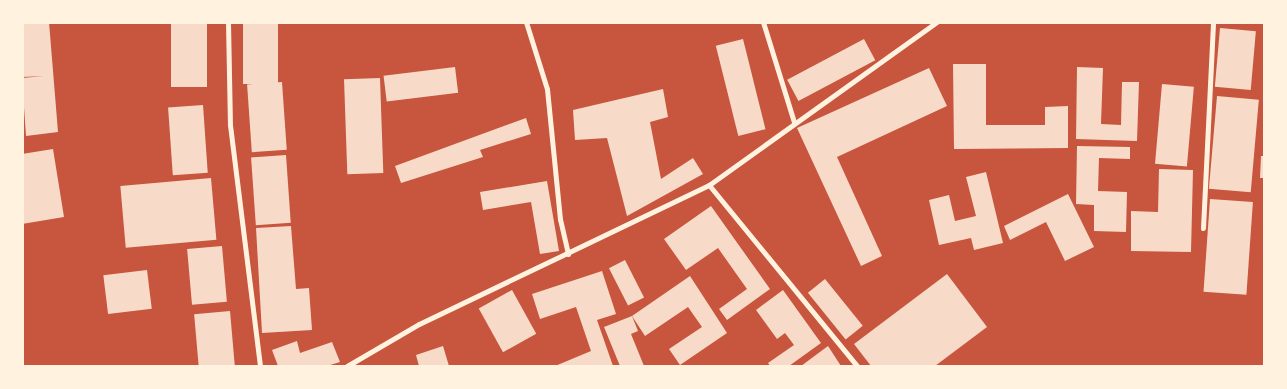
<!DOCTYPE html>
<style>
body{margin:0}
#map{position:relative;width:1287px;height:389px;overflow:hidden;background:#c8553d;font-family:"Golos Text",sans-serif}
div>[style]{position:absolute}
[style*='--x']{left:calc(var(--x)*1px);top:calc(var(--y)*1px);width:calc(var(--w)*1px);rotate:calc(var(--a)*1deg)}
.building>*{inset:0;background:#f7dbc8;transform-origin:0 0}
.minor>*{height:5px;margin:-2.5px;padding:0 2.5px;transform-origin:2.5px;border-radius:2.5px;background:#fff3e0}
span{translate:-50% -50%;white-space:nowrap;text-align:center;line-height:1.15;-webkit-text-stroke:4px #fff3e0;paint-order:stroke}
.frame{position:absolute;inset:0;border:24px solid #fff3e0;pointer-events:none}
</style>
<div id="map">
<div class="building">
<i style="clip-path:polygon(22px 22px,49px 22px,58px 132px,26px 136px,22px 78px,44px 76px,22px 77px)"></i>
<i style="left:171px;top:22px;width:36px;height:65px"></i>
<i style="left:243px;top:22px;width:35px;height:62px"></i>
<i style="left:1220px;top:28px;width:36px;height:59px;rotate:5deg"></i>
<i style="left:743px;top:39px;width:93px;height:28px;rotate:76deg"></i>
<i style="left:864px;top:39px;width:24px;height:87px;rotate:62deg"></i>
<i style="clip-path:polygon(953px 64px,986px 64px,986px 125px,1045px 125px,1045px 107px,1068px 106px,1068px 148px,954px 149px)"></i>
<i style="left:455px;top:67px;width:26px;height:72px;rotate:83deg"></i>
<i style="clip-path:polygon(1077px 67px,1103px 68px,1101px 124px,1121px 125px,1122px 82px,1139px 82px,1137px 141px,1076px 139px)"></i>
<i style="clip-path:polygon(929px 68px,947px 106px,837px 157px,882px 256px,861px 266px,797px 128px)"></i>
<i style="left:380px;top:78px;width:95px;height:36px;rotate:88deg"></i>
<i style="left:282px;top:82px;width:68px;height:35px;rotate:86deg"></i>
<i style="left:1162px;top:84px;width:32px;height:80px;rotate:5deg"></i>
<i style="clip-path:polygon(663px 89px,668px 117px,650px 122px,661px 179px,693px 158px,703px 174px,627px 216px,607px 138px,575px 140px,573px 110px)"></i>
<i style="left:1217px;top:96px;width:42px;height:93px;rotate:5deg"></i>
<i style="left:203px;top:105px;width:68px;height:35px;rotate:86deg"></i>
<i style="clip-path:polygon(526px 118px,531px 134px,480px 150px,483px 157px,401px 183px,395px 166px)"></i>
<i style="clip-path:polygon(1077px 146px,1130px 147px,1130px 159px,1099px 158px,1098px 191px,1127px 192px,1126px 232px,1094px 231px,1094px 205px,1076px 204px)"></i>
<i style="clip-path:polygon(53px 149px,64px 217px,22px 224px,22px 154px)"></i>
<i style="left:286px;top:155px;width:68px;height:35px;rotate:86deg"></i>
<i style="clip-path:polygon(1261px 156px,1264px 156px,1264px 178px,1260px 178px)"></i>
<i style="clip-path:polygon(1159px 169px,1193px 170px,1191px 252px,1131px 251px,1131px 211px,1158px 212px)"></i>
<i style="clip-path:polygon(986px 172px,1003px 243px,974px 250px,971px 238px,939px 245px,929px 200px,949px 195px,955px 221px,976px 216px,966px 177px)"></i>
<i style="left:211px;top:178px;width:62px;height:91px;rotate:85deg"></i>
<i style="clip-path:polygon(547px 181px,559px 251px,540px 254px,531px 202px,483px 210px,480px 192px)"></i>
<i style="clip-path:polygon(1068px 194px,1094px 247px,1065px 261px,1046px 222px,1010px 240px,1004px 226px)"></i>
<i style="left:1210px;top:199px;width:43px;height:93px;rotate:4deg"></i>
<i style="clip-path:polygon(711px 206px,770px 289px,727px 320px,719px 309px,747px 289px,718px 248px,686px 270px,664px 239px)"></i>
<i style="clip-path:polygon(291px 226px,296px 289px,309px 288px,312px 330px,262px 333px,256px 228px)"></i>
<i style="left:222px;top:246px;width:56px;height:35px;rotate:85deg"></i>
<i style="left:625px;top:260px;width:42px;height:18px;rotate:63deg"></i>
<i style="left:147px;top:270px;width:39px;height:44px;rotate:83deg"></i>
<i style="clip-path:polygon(602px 271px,616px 314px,597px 320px,613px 366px,555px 366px,591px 351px,576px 307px,540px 319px,532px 294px)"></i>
<i style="clip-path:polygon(947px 274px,987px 327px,935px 366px,871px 366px,854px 344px)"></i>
<i style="clip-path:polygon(690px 276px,727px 333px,680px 365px,669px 349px,702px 327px,688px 307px,645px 336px,632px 316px)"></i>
<i style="left:825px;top:279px;width:60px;height:22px;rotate:51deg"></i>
<i style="left:512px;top:290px;width:50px;height:38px;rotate:61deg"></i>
<i style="clip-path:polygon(783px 290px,821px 343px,789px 366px,770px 366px,768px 363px,794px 345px,785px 333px,777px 339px,756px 310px)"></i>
<i style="left:230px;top:311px;width:55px;height:36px;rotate:85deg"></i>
<i style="clip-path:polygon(632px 316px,638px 331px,631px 334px,644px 366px,620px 366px,604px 327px)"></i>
<i style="clip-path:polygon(297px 341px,300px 353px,332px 342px,340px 362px,327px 366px,278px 366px,272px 350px)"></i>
<i style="clip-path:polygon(443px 346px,449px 366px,419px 366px,416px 355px)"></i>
<i style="clip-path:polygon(828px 346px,841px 366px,801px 366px)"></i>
</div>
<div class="minor">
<i style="--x:228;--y:22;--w:103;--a:88.9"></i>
<i style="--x:230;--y:125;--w:243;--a:82.9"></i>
<i style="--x:526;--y:22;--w:70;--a:72.6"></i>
<i style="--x:547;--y:89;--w:131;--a:84.3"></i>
<i style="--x:560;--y:219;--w:36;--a:77"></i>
<i style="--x:763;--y:22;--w:105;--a:72.8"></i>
<i style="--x:709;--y:185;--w:234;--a:50.7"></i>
<i style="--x:1203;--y:228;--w:206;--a:-87.2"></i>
<i style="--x:347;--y:366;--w:83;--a:-30.3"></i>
<i style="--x:419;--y:324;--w:322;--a:-25.6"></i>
<i style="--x:709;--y:185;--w:280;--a:-35.6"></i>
</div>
<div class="frame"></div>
</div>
